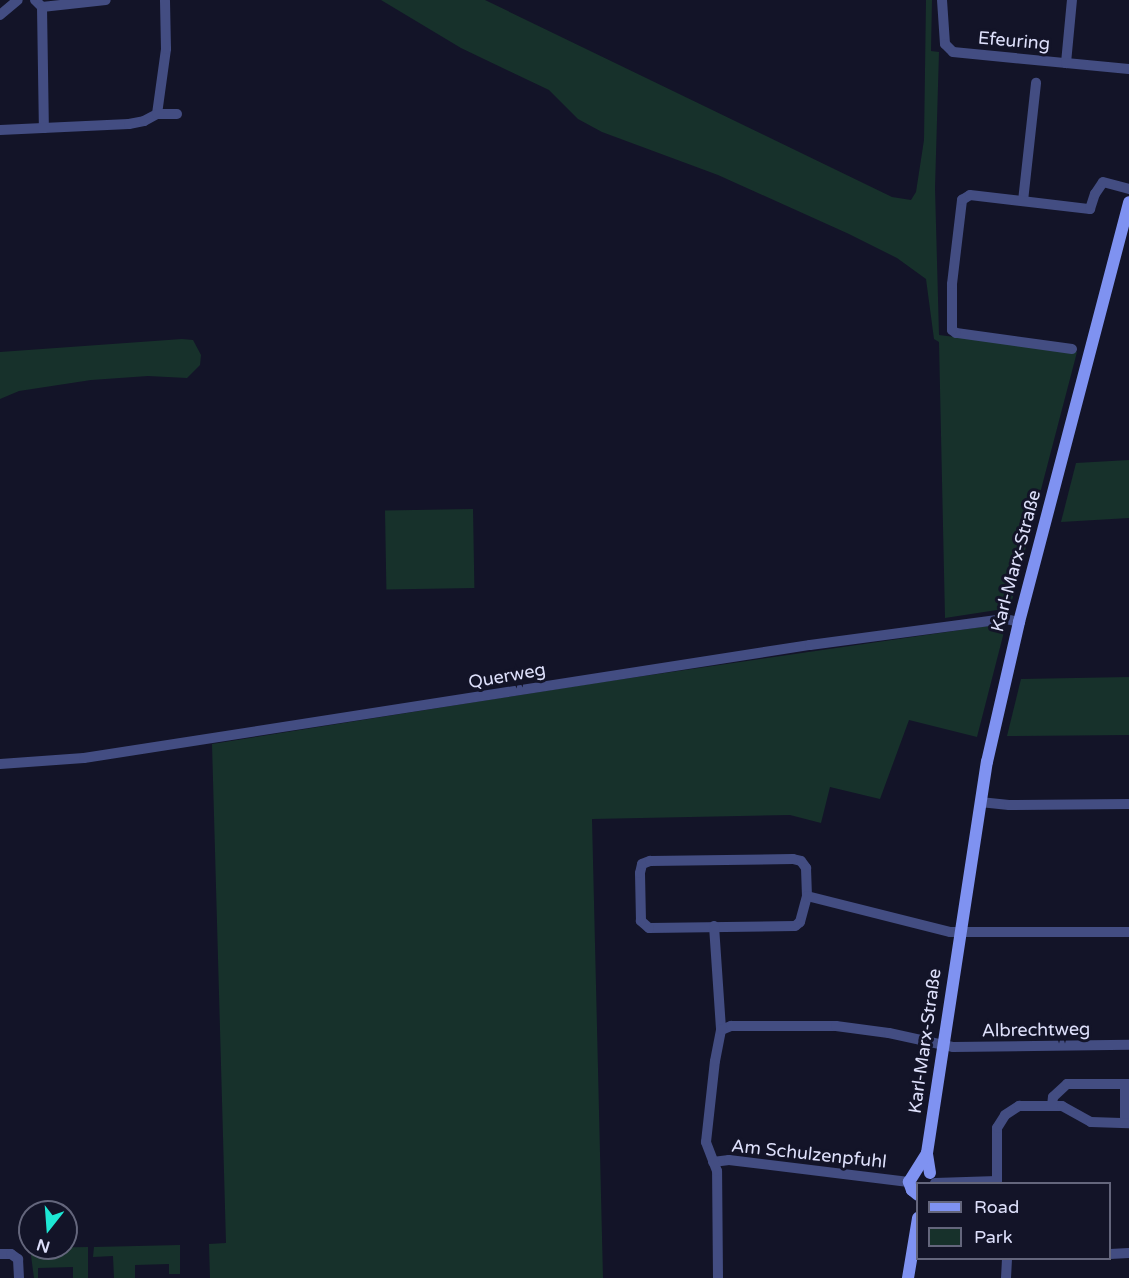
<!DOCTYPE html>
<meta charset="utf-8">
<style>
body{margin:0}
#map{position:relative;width:1129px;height:1278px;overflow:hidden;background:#131428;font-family:"Varela Round",sans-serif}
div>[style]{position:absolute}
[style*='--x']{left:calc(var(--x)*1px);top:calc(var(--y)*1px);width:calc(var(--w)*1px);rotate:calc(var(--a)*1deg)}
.green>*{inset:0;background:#17312b;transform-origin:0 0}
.street>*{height:10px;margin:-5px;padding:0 5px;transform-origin:5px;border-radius:5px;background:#434d82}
.secondary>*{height:12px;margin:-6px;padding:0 6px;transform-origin:6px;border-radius:6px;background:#7f92f1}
span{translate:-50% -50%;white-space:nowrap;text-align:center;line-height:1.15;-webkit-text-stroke:6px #131428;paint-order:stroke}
.street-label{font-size:18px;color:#dee0fb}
.legend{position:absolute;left:916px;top:1182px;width:195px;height:78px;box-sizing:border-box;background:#131428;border:2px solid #64667c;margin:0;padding:8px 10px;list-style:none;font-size:18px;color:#dee0fb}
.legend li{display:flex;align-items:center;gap:12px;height:30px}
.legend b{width:30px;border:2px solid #64667c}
.north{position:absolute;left:18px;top:1200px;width:60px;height:60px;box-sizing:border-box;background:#131428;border:2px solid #64667c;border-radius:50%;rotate:197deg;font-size:16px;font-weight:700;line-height:24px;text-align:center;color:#dee0fb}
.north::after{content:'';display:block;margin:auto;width:21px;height:27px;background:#1ee7d4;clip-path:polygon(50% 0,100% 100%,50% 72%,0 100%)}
</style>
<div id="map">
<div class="green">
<i style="clip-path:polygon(381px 0,485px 0,892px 197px,911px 200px,916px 192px,924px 140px,926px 0,932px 0,931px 51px,939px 52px,935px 188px,939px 335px,1077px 352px,1010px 608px,945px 618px,939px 342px,934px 339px,926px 279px,897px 258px,849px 234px,718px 175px,602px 132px,578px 119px,549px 90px,461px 48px)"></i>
<i style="clip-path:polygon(182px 339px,193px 340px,201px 355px,200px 365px,187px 378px,148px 376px,91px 380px,19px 391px,0 399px,0 352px)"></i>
<i style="clip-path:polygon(1129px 460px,1129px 518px,1061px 522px,1076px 463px)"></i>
<i style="left:473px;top:509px;width:79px;height:88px;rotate:89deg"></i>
<i style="clip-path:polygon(995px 625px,1005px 628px,977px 737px,909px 720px,880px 799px,830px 787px,821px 823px,790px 815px,592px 819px,603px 1278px,210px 1278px,209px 1244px,226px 1243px,212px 744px,589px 684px)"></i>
<i style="clip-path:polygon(1129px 677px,1129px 735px,1007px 736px,1021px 679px)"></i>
<i style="clip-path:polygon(180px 1245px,180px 1274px,169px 1274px,169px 1264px,135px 1265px,135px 1278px,114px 1278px,113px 1256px,93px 1257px,94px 1247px)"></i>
<i style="clip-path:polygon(88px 1247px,88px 1278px,73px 1278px,73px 1267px,38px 1268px,38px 1278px,34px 1278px,30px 1248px)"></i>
</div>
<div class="street">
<i style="--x:35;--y:0;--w:10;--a:45"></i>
<i style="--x:42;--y:7;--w:64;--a:-6.2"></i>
<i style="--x:942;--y:0;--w:44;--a:86.1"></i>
<i style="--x:945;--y:44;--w:11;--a:45"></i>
<i style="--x:953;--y:52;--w:114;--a:5.6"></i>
<i style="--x:1066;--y:63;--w:63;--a:-84.6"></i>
<i style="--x:42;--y:7;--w:121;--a:89.1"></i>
<i style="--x:0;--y:15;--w:23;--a:-40"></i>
<i style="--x:1066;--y:63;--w:63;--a:5.4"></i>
<i style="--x:157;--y:114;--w:66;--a:-82.1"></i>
<i style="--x:166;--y:49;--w:49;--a:-91.2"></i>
<i style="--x:0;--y:130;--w:129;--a:-2.7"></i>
<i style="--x:129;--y:124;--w:15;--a:-11"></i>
<i style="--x:144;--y:121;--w:15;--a:-28"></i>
<i style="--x:157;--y:114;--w:20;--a:0"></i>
<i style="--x:1023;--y:201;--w:119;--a:-83.7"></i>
<i style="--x:1072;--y:349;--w:117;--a:-172.1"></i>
<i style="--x:956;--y:333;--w:5;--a:-143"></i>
<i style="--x:952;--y:330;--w:46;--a:-90"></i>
<i style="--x:952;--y:284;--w:85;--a:-83.2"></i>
<i style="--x:962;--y:200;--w:9;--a:-32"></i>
<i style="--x:970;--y:195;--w:121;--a:6.7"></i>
<i style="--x:1090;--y:209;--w:16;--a:-72"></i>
<i style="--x:1095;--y:194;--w:14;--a:-56"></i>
<i style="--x:1103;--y:182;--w:27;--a:15"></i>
<i style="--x:0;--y:764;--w:84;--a:-4.1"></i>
<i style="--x:84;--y:758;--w:735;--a:-8.85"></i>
<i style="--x:810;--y:645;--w:198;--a:-7.6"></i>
<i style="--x:1006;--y:619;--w:13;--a:13"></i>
<i style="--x:980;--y:802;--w:29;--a:6"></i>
<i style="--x:1009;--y:805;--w:120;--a:-0.5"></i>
<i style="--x:793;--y:859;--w:8;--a:14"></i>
<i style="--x:801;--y:861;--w:9;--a:54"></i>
<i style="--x:806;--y:868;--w:28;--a:88"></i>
<i style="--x:807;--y:896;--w:27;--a:105"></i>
<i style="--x:800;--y:922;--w:6;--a:141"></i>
<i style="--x:795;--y:926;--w:146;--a:179.2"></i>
<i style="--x:649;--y:928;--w:11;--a:-139"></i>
<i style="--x:641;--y:921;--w:48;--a:-91.2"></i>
<i style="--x:640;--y:873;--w:9;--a:-77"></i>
<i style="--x:642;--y:864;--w:9;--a:-21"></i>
<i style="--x:650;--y:861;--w:143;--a:-0.8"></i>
<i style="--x:807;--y:896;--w:147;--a:14.1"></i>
<i style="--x:950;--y:932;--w:179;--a:0"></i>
<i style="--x:714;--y:926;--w:104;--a:86.1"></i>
<i style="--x:1125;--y:1084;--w:39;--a:90"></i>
<i style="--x:1052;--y:1106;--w:9;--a:-84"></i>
<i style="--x:1053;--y:1097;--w:19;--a:-43"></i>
<i style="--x:1067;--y:1084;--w:62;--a:0"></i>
<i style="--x:713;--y:1162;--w:16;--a:-7"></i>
<i style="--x:729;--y:1160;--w:181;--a:7"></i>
<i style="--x:935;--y:1183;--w:62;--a:-1.8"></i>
<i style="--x:997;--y:1181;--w:53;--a:-90"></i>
<i style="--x:997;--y:1128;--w:15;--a:-58"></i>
<i style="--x:1005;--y:1115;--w:17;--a:-33"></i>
<i style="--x:1019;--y:1106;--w:43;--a:0"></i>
<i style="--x:1062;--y:1106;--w:33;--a:29"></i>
<i style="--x:1091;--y:1122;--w:38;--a:2"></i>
<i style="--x:0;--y:1254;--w:11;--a:0"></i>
<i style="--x:11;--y:1254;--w:9;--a:36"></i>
<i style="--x:18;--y:1259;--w:19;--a:87"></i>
<i style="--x:1110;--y:1254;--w:19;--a:-3"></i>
<i style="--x:718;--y:1278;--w:107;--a:-90.5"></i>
<i style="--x:717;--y:1171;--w:31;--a:-111"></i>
<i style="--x:706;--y:1142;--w:81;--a:-83.7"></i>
<i style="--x:715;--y:1061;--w:32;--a:-79"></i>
<i style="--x:721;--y:1030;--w:11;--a:-22"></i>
<i style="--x:731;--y:1026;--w:105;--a:0"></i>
<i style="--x:836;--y:1026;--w:53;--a:7.5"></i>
<i style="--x:889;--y:1033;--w:66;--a:12.3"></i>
<i style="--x:953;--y:1047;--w:176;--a:-0.7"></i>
<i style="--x:1006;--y:1278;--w:20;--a:-87"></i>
</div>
<div class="secondary">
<i style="--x:930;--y:1173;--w:20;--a:-99"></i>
<i style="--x:927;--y:1153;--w:396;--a:-81.3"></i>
<i style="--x:987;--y:762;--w:144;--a:-77.1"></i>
<i style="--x:1019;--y:622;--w:434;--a:-75.3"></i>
<i style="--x:918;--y:1195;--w:8;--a:-140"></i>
<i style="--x:912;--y:1190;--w:9;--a:-111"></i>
<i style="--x:909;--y:1182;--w:34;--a:-58"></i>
<i style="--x:908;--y:1278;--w:61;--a:-80.5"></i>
</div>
<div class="street-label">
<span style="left:1014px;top:41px;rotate:5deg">Efeuring</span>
<span style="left:1016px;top:561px;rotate:-75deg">Karl-Marx-Straße</span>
<span style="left:507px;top:676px;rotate:-10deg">Querweg</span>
<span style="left:1036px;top:1030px;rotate:-1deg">Albrechtweg</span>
<span style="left:925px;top:1041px;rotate:-82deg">Karl-Marx-Straße</span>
<span style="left:809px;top:1154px;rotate:6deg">Am Schulzenpfuhl</span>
</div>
<ul class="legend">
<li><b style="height:8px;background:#7f92f1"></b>Road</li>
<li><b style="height:16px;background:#17312b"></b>Park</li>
</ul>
<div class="north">N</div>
</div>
